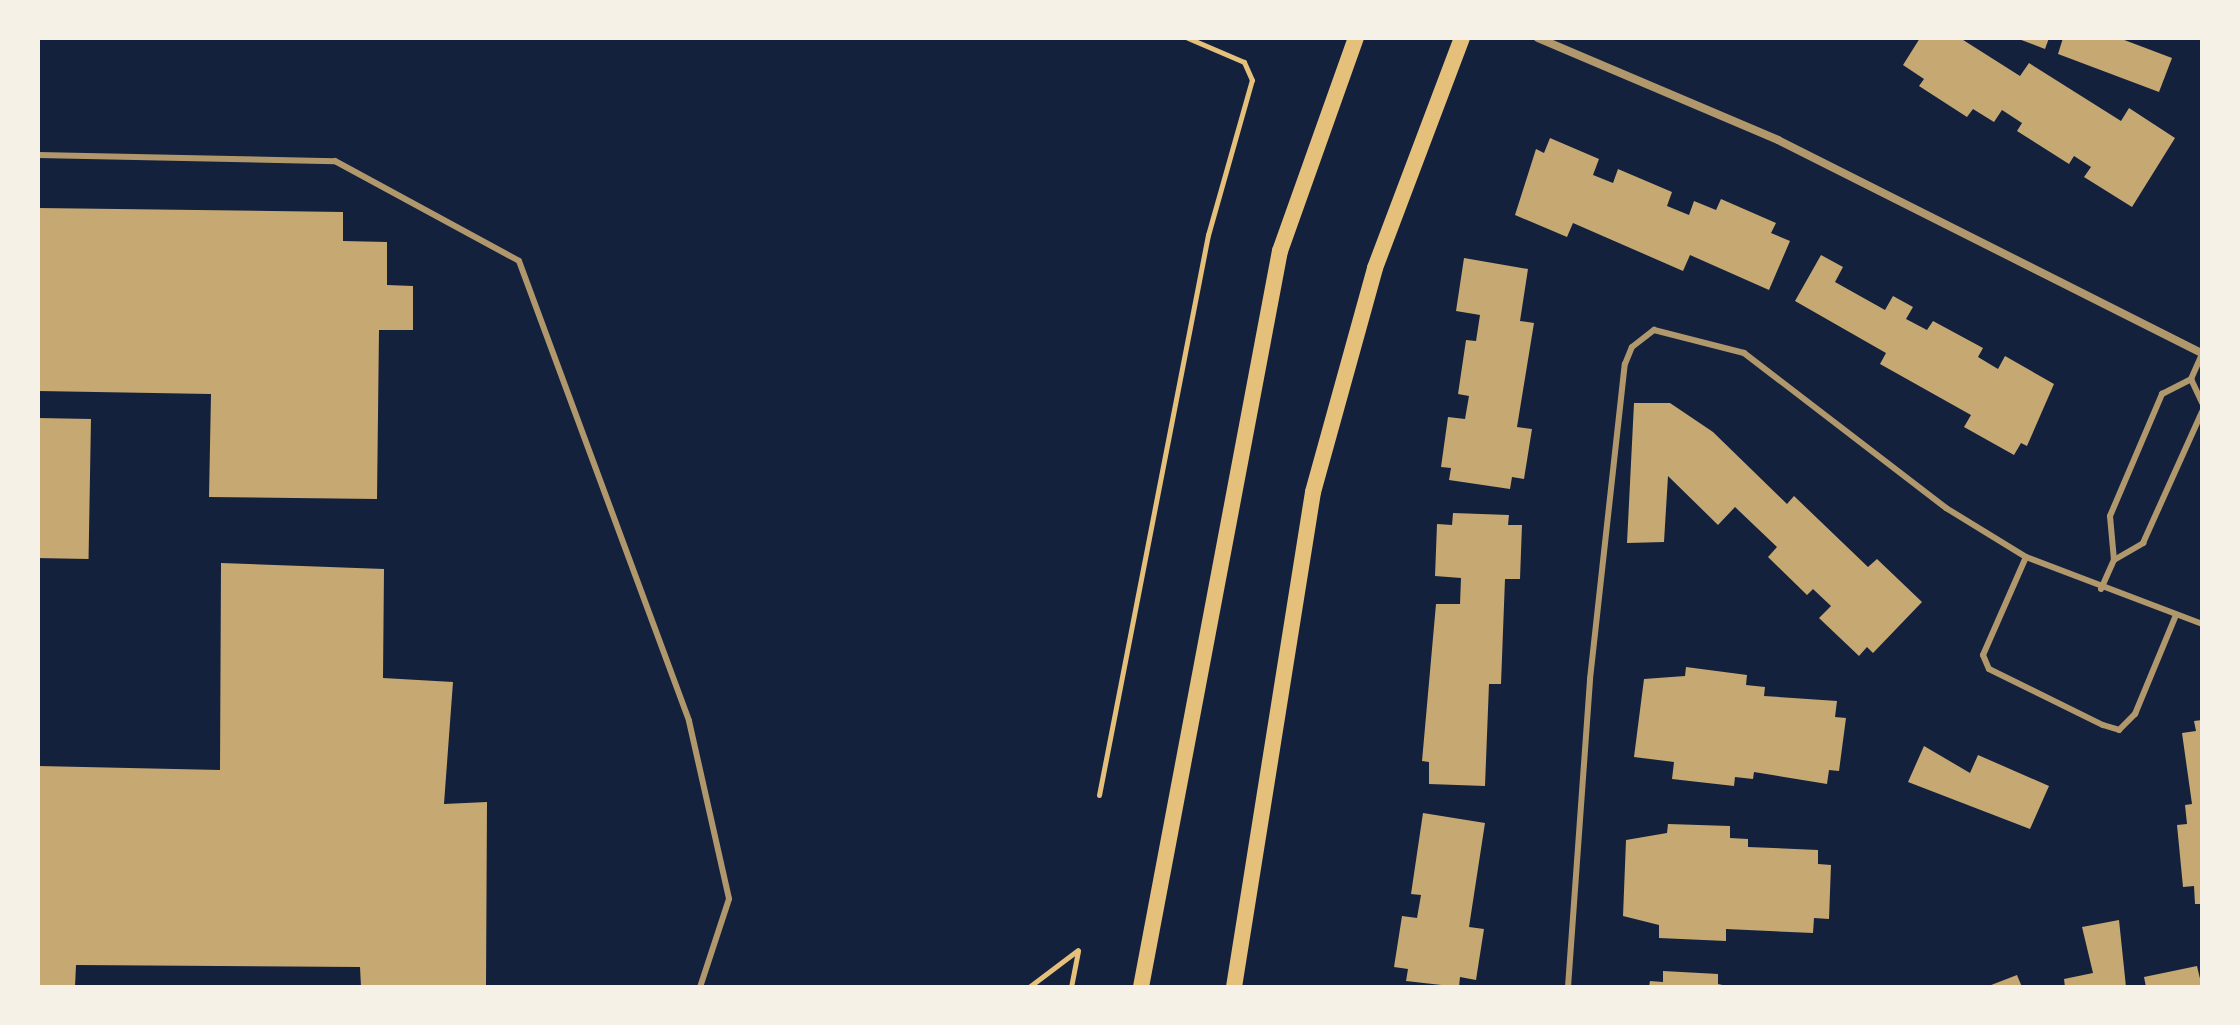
<!DOCTYPE html>
<style>
body{margin:0}
#map{position:relative;width:2240px;height:1025px;overflow:hidden;background:#14213d;font-family:"Varela Round",sans-serif}
div>[style]{position:absolute}
[style*='--x']{left:calc(var(--x)*1px);top:calc(var(--y)*1px);width:calc(var(--w)*1px);rotate:calc(var(--a)*1deg)}
.building>*{inset:0;background:#c6a872;transform-origin:0 0}
.path>*{height:5px;margin:-2.5px;padding:0 2.5px;transform-origin:2.5px;border-radius:2.5px;background:#e5c07b}
.service>*{height:6px;margin:-3px;padding:0 3px;transform-origin:3px;border-radius:3px;background:#b1986c}
.minor>*{height:8px;margin:-4px;padding:0 4px;transform-origin:4px;border-radius:4px;background:#b1986c}
.secondary>*{height:16px;margin:-8px;padding:0 8px;transform-origin:8px;border-radius:8px;background:#e5c07b}
span{translate:-50% -50%;white-space:nowrap;text-align:center;line-height:1.15;-webkit-text-stroke:8px #f6f1e7;paint-order:stroke}
.frame{position:absolute;inset:0;border:40px solid #f6f1e7;pointer-events:none}
</style>
<div id="map">
<div class="building">
<i style="clip-path:polygon(1920px 38px,1960px 38px,2020px 76px,2029px 63px,2121px 121px,2129px 108px,2175px 138px,2132px 207px,2084px 177px,2091px 167px,2074px 156px,2069px 164px,2017px 131px,2022px 123px,2002px 110px,1994px 122px,1973px 109px,1967px 117px,1919px 86px,1924px 79px,1903px 65px)"></i>
<i style="clip-path:polygon(2016px 38px,2049px 38px,2045px 49px)"></i>
<i style="clip-path:polygon(2063px 38px,2119px 38px,2172px 58px,2159px 92px,2058px 54px)"></i>
<i style="clip-path:polygon(1550px 138px,1599px 159px,1593px 175px,1613px 183px,1618px 169px,1672px 192px,1667px 206px,1689px 215px,1694px 201px,1716px 210px,1721px 199px,1776px 223px,1771px 233px,1790px 241px,1769px 290px,1690px 255px,1683px 271px,1573px 223px,1567px 237px,1515px 215px,1536px 149px,1544px 153px)"></i>
<i style="clip-path:polygon(38px 208px,343px 212px,343px 241px,387px 242px,387px 285px,413px 286px,413px 330px,379px 330px,377px 499px,209px 497px,211px 394px,38px 391px)"></i>
<i style="clip-path:polygon(1821px 255px,1843px 267px,1835px 282px,1885px 310px,1893px 296px,1913px 307px,1906px 319px,1927px 330px,1933px 321px,1983px 348px,1978px 357px,1998px 369px,2005px 356px,2054px 384px,2027px 446px,2021px 443px,2014px 455px,1964px 427px,1971px 415px,1880px 364px,1886px 353px,1795px 301px)"></i>
<i style="clip-path:polygon(1464px 258px,1528px 269px,1520px 321px,1534px 323px,1517px 427px,1532px 429px,1524px 479px,1512px 477px,1510px 489px,1449px 480px,1451px 468px,1441px 467px,1448px 417px,1465px 419px,1469px 396px,1458px 394px,1466px 340px,1476px 341px,1480px 315px,1456px 311px)"></i>
<i style="clip-path:polygon(1634px 403px,1670px 403px,1713px 432px,1787px 504px,1794px 496px,1868px 567px,1877px 559px,1922px 602px,1873px 653px,1867px 647px,1859px 656px,1819px 618px,1831px 606px,1813px 589px,1807px 595px,1768px 557px,1777px 547px,1735px 507px,1718px 525px,1668px 476px,1664px 542px,1627px 543px)"></i>
<i style="left:38px;top:418px;width:53px;height:140px;rotate:1deg"></i>
<i style="clip-path:polygon(1453px 513px,1509px 515px,1508px 525px,1522px 525px,1520px 579px,1505px 579px,1501px 684px,1489px 684px,1485px 786px,1429px 784px,1429px 762px,1422px 761px,1436px 604px,1460px 604px,1461px 578px,1435px 576px,1437px 524px,1452px 525px)"></i>
<i style="clip-path:polygon(221px 563px,384px 569px,383px 678px,453px 682px,444px 804px,487px 802px,486px 987px,361px 987px,360px 967px,76px 965px,75px 987px,38px 987px,38px 766px,220px 770px)"></i>
<i style="clip-path:polygon(1686px 667px,1747px 675px,1746px 685px,1765px 687px,1764px 696px,1837px 701px,1835px 717px,1846px 718px,1839px 771px,1829px 770px,1827px 784px,1754px 772px,1753px 779px,1735px 777px,1734px 786px,1672px 779px,1674px 762px,1634px 757px,1644px 679px,1685px 676px)"></i>
<i style="clip-path:polygon(2202px 720px,2202px 904px,2195px 904px,2194px 886px,2183px 887px,2177px 825px,2187px 824px,2185px 805px,2192px 804px,2182px 733px,2196px 731px,2194px 721px)"></i>
<i style="clip-path:polygon(1924px 746px,1970px 773px,1978px 755px,2049px 786px,2030px 829px,1908px 782px)"></i>
<i style="clip-path:polygon(1423px 813px,1485px 823px,1469px 927px,1484px 929px,1476px 980px,1460px 977px,1459px 987px,1406px 981px,1408px 969px,1394px 967px,1402px 916px,1417px 918px,1421px 895px,1411px 894px)"></i>
<i style="clip-path:polygon(1668px 824px,1730px 826px,1730px 838px,1748px 839px,1748px 847px,1818px 850px,1818px 864px,1831px 865px,1829px 919px,1814px 918px,1813px 933px,1726px 929px,1726px 941px,1659px 938px,1659px 925px,1623px 916px,1626px 840px,1667px 833px)"></i>
<i style="clip-path:polygon(2119px 920px,2126px 987px,2065px 987px,2064px 979px,2093px 973px,2082px 927px)"></i>
<i style="clip-path:polygon(2197px 966px,2202px 987px,2146px 987px,2144px 977px)"></i>
<i style="clip-path:polygon(1663px 971px,1718px 974px,1718px 984px,1731px 987px,1649px 987px,1650px 981px,1663px 982px)"></i>
<i style="clip-path:polygon(2017px 975px,2022px 987px,1986px 987px)"></i>
</div>
<div class="path">
<i style="--x:1099;--y:795;--w:571;--a:-78.99"></i>
<i style="--x:1208;--y:235;--w:161;--a:-74.2"></i>
<i style="--x:1252;--y:80;--w:20;--a:-114"></i>
<i style="--x:1244;--y:62;--w:61;--a:-156.8"></i>
<i style="--x:1029;--y:987;--w:61;--a:-37.1"></i>
<i style="--x:1071;--y:987;--w:37;--a:-79"></i>
</div>
<div class="service">
<i style="--x:38;--y:155;--w:297;--a:1.2"></i>
<i style="--x:335;--y:161;--w:209;--a:28.5"></i>
<i style="--x:519;--y:261;--w:490;--a:69.7"></i>
<i style="--x:689;--y:721;--w:182;--a:77.3"></i>
<i style="--x:729;--y:899;--w:93;--a:108.2"></i>
<i style="--x:2191;--y:379;--w:26;--a:65"></i>
<i style="--x:2026;--y:557;--w:107;--a:113.7"></i>
<i style="--x:1983;--y:655;--w:15;--a:67"></i>
<i style="--x:1989;--y:669;--w:127;--a:26.2"></i>
<i style="--x:2103;--y:725;--w:17;--a:17"></i>
<i style="--x:2119;--y:730;--w:23;--a:-45"></i>
<i style="--x:2135;--y:714;--w:107;--a:-67.5"></i>
<i style="--x:2114;--y:560;--w:34;--a:-30"></i>
<i style="--x:2143;--y:543;--w:144;--a:-65.8"></i>
<i style="--x:2101;--y:589;--w:32;--a:-66"></i>
<i style="--x:2114;--y:560;--w:44;--a:-95.2"></i>
<i style="--x:2110;--y:516;--w:133;--a:-66.9"></i>
<i style="--x:2162;--y:394;--w:33;--a:-27"></i>
<i style="--x:2191;--y:379;--w:27;--a:-66"></i>
<i style="--x:1568;--y:987;--w:309;--a:-85.9"></i>
<i style="--x:1590;--y:679;--w:317;--a:-83.7"></i>
<i style="--x:1625;--y:364;--w:18;--a:-68"></i>
<i style="--x:1632;--y:347;--w:28;--a:-38"></i>
<i style="--x:1654;--y:330;--w:93;--a:14.3"></i>
<i style="--x:1744;--y:353;--w:255;--a:37.5"></i>
<i style="--x:1946;--y:508;--w:94;--a:31.5"></i>
<i style="--x:2026;--y:557;--w:188;--a:20.8"></i>
</div>
<div class="minor">
<i style="--x:1538;--y:38;--w:261;--a:23"></i>
<i style="--x:1778;--y:140;--w:474;--a:26.7"></i>
</div>
<div class="secondary">
<i style="--x:1141;--y:987;--w:749;--a:-79.31"></i>
<i style="--x:1280;--y:251;--w:226;--a:-70.4"></i>
<i style="--x:1234;--y:987;--w:501;--a:-80.93"></i>
<i style="--x:1313;--y:492;--w:232;--a:-74.5"></i>
<i style="--x:1375;--y:268;--w:246;--a:-69.3"></i>
</div>
<div class="frame"></div>
</div>
